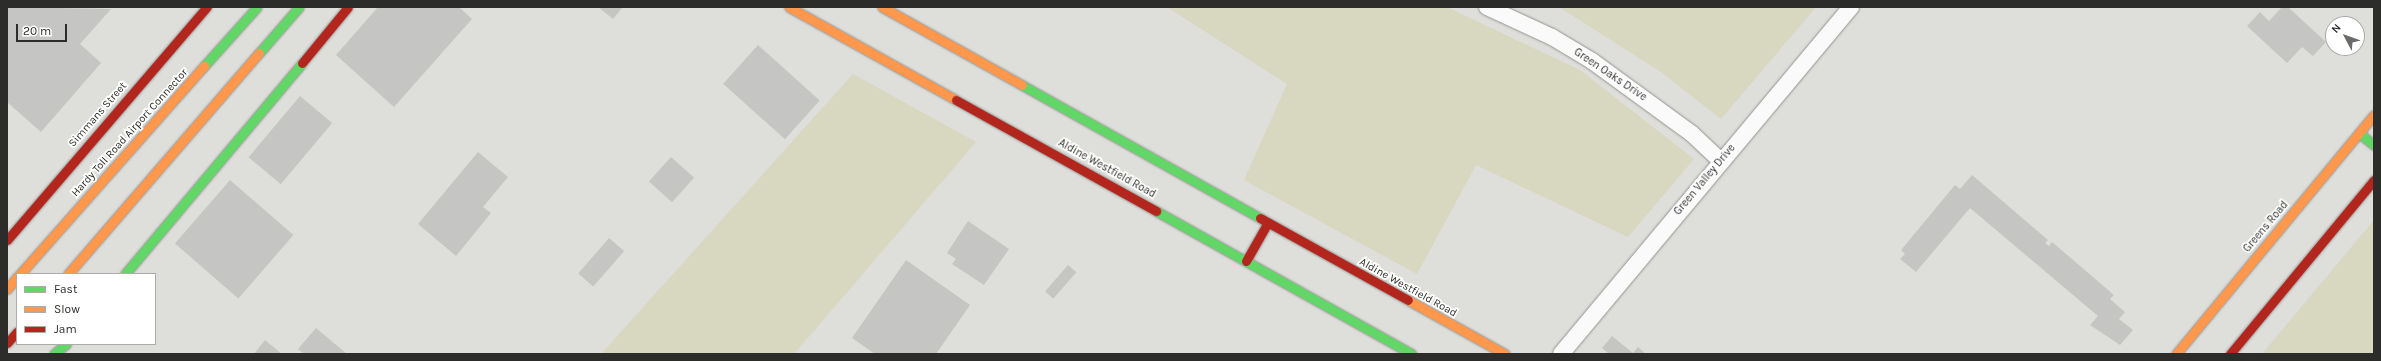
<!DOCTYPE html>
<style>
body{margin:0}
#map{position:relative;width:2381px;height:361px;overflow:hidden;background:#dededb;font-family:Karla,sans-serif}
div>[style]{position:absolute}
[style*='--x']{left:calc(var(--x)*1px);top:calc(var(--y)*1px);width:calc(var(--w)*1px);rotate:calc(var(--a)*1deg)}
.green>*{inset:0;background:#d8d7bf}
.building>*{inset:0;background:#c5c5c3;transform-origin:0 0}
.roads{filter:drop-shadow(0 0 1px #949492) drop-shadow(0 0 1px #949492)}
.street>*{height:16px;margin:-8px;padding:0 8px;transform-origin:8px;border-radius:8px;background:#fafafa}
.fast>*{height:9px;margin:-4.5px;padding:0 4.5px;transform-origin:4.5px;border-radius:4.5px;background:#63d668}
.slow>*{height:9px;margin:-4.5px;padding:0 4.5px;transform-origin:4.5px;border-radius:4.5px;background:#ff974d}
.jam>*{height:9px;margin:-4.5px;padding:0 4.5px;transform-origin:4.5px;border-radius:4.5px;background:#b3261e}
span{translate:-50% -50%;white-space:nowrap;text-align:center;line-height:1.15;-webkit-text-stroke:3.5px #fff;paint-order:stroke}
.street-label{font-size:11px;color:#2c2c2a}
.frame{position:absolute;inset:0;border:8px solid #2c2c2a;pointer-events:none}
.legend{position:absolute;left:16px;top:273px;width:140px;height:72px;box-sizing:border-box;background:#fff;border:1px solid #ababaa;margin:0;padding:5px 7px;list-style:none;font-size:12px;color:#2c2c2a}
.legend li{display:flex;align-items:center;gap:8px;height:20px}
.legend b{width:20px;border:1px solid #ababaa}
.north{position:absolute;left:2325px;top:16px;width:40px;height:40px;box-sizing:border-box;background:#fff;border:1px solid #ababaa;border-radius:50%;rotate:311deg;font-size:11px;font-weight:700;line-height:16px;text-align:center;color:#2c2c2a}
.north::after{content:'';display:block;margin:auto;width:14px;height:18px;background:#6a6a68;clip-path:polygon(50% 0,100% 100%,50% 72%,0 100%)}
.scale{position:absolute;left:16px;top:24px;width:51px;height:18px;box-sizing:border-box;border:2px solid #2c2c2a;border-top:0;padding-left:5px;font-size:12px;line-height:14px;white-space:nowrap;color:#2c2c2a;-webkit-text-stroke:3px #fff;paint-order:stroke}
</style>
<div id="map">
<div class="green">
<i style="clip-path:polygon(1167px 7px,1447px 7px,1580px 70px,1694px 159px,1628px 237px,1476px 165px,1417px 274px,1244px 180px,1287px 84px)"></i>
<i style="clip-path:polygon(1559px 7px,1816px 7px,1721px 119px,1661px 72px)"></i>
<i style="clip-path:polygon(853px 74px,976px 142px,794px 354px,601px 354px)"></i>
<i style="clip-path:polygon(2374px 220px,2374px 354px,2262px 354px)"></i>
</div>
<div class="building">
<i style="clip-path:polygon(7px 7px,111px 9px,80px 44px,101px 63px,41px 132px,7px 102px)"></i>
<i style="clip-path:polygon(378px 7px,459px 7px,472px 19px,394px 107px,336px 55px)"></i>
<i style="clip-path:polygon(598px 7px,623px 7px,613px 19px)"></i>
<i style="clip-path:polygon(2282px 7px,2288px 7px,2326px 42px,2313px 56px,2302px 47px,2287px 63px,2247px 26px,2260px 12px,2269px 21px)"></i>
<i style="left:758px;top:45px;width:83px;height:52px;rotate:42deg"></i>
<i style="left:300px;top:96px;width:42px;height:80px;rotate:40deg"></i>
<i style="clip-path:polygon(478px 152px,508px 177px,483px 207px,491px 213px,456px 256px,418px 224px)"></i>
<i style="left:671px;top:157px;width:31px;height:33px;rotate:42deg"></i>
<i style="clip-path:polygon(1972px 175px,2048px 240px,2045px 243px,2049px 246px,2052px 242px,2114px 295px,2110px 299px,2125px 312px,2119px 319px,2133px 330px,2120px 345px,2090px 325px,2098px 316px,1970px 208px,1916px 272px,1900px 259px,1905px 254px,1901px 250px,1955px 185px,1960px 189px)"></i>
<i style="left:230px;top:180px;width:84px;height:84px;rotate:41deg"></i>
<i style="clip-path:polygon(968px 221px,1009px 249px,984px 285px,952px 264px,956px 259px,947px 253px)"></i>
<i style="left:609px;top:238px;width:20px;height:47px;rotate:41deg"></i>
<i style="clip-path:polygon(906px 260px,970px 305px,936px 354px,875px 354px,852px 338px)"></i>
<i style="left:1068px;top:265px;width:11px;height:35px;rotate:41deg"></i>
<i style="clip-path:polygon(316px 328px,347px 354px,304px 354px,298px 349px)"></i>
<i style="clip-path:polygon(1612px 336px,1633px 353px,1638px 347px,1646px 354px,1609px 354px,1602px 348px)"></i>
<i style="clip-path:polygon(265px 340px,282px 354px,254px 354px)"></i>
</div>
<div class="roads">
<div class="street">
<i style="--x:1487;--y:7;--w:72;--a:24.8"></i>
<i style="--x:1552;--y:37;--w:47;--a:31"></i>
<i style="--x:1592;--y:61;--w:124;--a:36.1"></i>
<i style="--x:1692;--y:134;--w:40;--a:43"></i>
<i style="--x:1561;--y:354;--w:452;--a:-50.1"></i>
</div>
<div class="fast">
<i style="--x:259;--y:53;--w:61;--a:-49"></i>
<i style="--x:204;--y:66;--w:79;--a:-48.1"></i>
<i style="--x:1022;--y:85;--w:273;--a:29.2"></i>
<i style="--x:2359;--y:133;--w:19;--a:39"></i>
<i style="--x:1156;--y:211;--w:293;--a:29.2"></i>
<i style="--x:125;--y:274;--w:275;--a:-50"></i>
<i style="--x:54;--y:354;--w:16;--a:-40"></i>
</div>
<div class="slow">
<i style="--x:789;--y:7;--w:191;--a:29.1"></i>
<i style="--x:882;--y:7;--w:160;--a:29.1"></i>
<i style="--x:20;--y:274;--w:278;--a:-48.5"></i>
<i style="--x:68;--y:274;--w:292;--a:-49.2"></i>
<i style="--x:7;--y:289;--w:16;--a:-50"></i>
<i style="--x:1408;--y:300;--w:111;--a:29.1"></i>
<i style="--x:2176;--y:354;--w:310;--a:-50.4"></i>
</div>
<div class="jam">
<i style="--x:302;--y:63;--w:72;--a:-50.6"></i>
<i style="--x:956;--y:100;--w:229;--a:29"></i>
<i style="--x:1260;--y:218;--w:169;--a:29"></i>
<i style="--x:7;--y:240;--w:307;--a:-49.4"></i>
<i style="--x:1246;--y:261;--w:43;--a:-60.4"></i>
<i style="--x:7;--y:343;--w:15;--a:-48"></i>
<i style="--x:2230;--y:354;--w:226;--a:-50.4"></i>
</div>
</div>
<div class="street-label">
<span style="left:1610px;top:75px;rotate:34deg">Green Oaks Drive</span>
<span style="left:98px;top:115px;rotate:-49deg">Simmans Street</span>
<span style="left:130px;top:133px;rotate:-48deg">Hardy Toll Road Airport Connector</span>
<span style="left:1107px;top:169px;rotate:29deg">Aldine Westfield Road</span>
<span style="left:1705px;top:180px;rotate:-50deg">Green Valley Drive</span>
<span style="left:2266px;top:227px;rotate:-50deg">Greens Road</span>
<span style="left:1408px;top:288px;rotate:29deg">Aldine Westfield Road</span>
</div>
<div class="frame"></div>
<ul class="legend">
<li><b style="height:5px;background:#63d668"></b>Fast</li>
<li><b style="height:5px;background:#ff974d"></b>Slow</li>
<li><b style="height:5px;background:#b3261e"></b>Jam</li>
</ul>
<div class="north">N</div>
<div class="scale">20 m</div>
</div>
